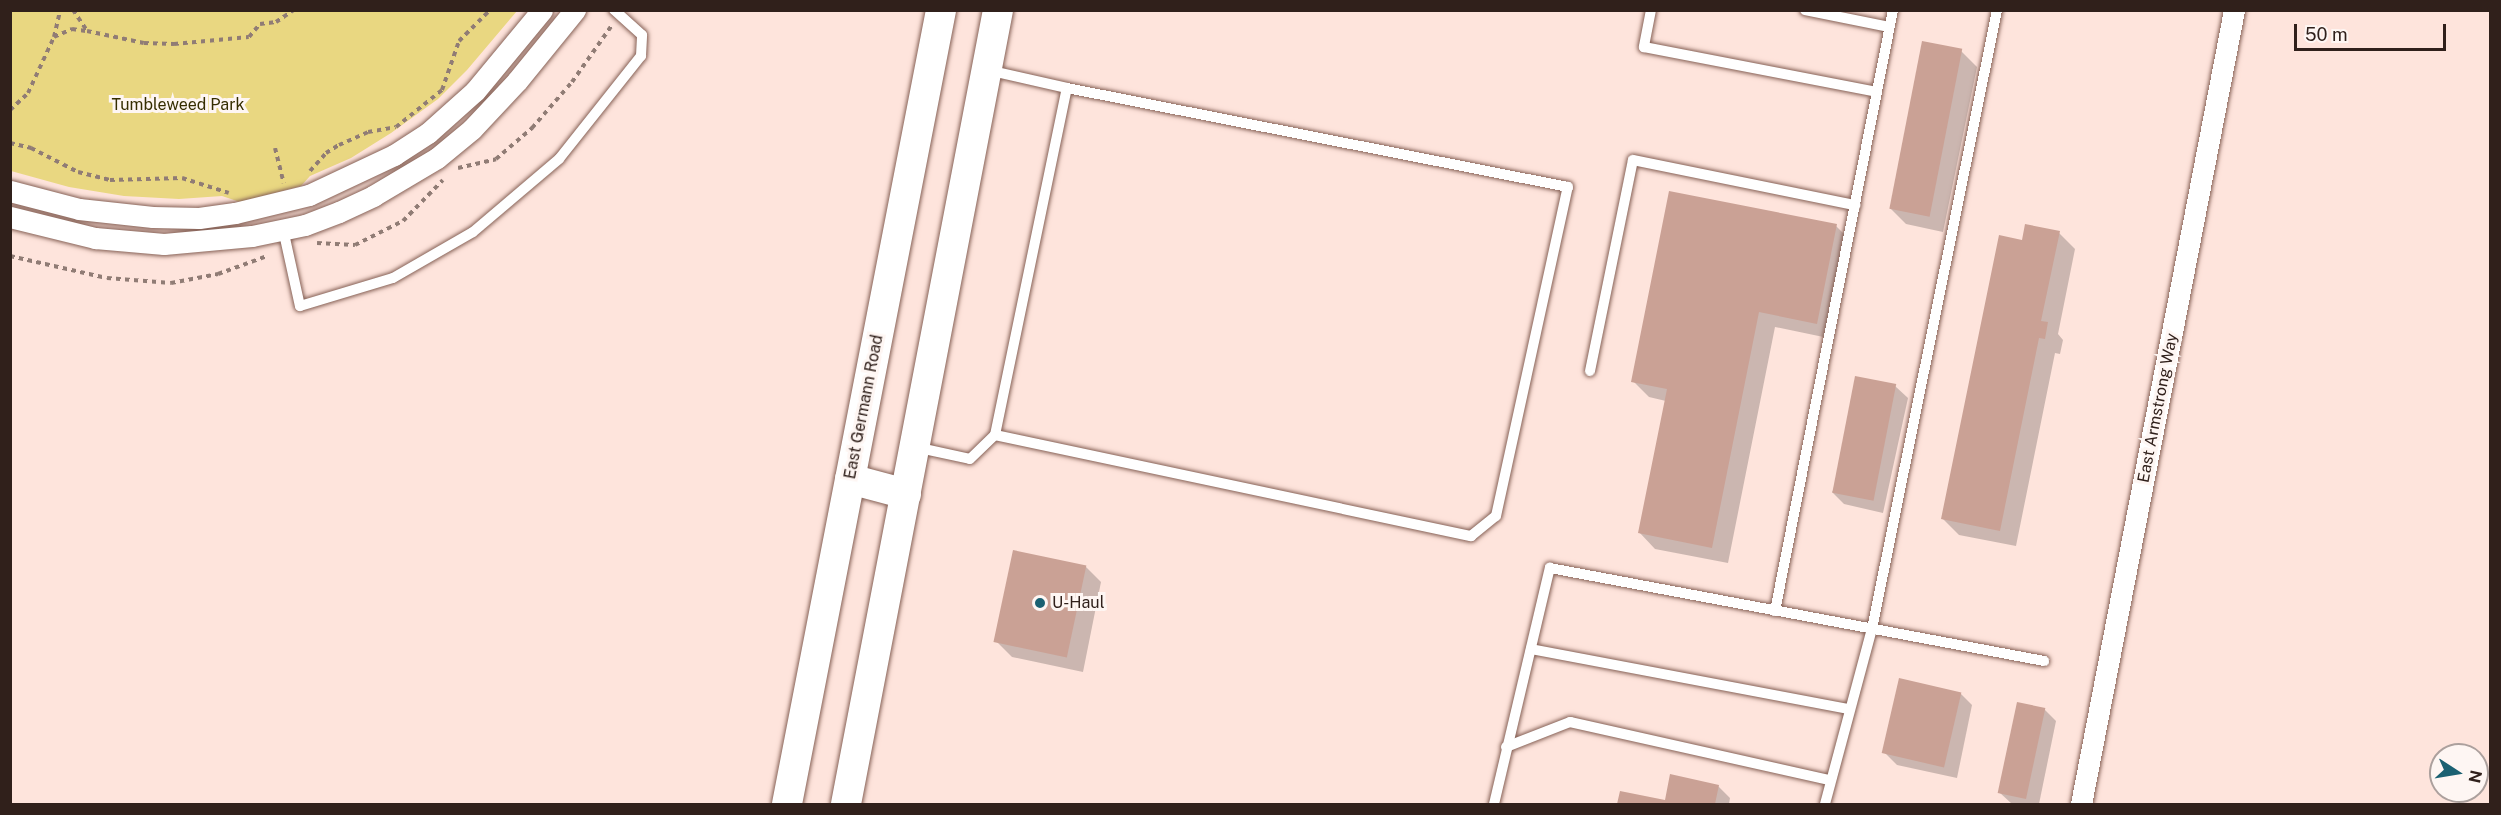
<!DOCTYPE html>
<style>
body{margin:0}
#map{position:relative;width:2501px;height:815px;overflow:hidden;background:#fee4dc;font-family:"Public Sans",sans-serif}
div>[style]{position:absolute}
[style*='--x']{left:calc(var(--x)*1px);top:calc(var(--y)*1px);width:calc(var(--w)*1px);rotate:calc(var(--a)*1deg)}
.green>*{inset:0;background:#e9d781}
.shadow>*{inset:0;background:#0003}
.building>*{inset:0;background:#caa195;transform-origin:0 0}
.path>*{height:4px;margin-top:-2px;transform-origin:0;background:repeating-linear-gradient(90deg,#907c75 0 4.5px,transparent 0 9px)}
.roads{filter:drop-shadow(0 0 2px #866156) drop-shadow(0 0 2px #866156)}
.service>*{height:10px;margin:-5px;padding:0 5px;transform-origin:5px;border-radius:5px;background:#fff}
.minor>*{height:21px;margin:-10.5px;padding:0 10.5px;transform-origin:10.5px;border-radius:10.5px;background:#fff}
.secondary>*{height:30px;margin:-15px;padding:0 15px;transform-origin:15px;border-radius:15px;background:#fff}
.dots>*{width:16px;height:16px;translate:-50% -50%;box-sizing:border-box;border:3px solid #fef6f3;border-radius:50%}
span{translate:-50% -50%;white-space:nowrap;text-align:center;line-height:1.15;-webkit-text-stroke:6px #fef6f3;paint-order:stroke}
.park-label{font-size:16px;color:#352d01}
.street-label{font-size:16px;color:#30201b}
.poi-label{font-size:16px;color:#30201b}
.left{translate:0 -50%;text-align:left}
.frame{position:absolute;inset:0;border:12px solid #30201b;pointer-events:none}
.north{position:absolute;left:2429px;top:743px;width:60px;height:60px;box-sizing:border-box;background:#fef6f3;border:2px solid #aca09d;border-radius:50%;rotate:102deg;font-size:16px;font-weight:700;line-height:24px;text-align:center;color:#30201b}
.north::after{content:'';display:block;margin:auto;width:21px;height:27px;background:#1b6172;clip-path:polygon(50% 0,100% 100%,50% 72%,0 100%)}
.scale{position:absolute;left:2294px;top:24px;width:152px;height:27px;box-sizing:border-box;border:3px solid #30201b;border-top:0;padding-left:8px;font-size:18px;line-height:21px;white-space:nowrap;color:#30201b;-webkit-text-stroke:4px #fef6f3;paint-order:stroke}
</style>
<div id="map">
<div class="green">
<i style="clip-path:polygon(10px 11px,517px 11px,467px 70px,438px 99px,391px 133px,351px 158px,310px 176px,301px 186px,240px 202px,222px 196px,179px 199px,124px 196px,69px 187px,11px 171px)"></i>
</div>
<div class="shadow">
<i style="clip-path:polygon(1961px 51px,1977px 67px,1943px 232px,1906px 224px,1890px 208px)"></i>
<i style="clip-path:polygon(1836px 226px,1852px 242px,1833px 339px,1775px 327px,1728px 563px,1655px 549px,1639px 532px,1666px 401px,1649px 397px,1633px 381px)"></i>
<i style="clip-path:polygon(2059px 233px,2075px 249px,2058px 334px,2063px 340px,2060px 354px,2055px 353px,2016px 546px,1959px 535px,1943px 519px,2023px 242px)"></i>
<i style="clip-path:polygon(1895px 386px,1908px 398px,1883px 513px,1844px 504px,1832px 492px)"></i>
<i style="clip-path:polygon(1085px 566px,1101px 582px,1083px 672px,1012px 657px,996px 641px)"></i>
<i style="clip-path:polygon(1960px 693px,1972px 705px,1957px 778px,1897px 765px,1885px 753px)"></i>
<i style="clip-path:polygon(2044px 709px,2056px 721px,2039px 804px,2012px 804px,1999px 792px)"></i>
<i style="clip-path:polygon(1718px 786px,1730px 798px,1729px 804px,1618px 804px,1621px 792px,1666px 802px)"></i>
</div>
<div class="building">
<i style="left:1922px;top:41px;width:41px;height:171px;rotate:11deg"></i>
<i style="clip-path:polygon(1669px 191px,1837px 224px,1817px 324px,1759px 312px,1712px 548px,1638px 533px,1667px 389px,1631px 382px)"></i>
<i style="clip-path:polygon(2025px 224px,2060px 231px,2041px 321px,2048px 322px,2045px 339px,2039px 338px,2000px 531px,1941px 519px,1999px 235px,2022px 240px)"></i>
<i style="left:1855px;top:376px;width:42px;height:119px;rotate:11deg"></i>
<i style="left:1013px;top:550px;width:75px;height:94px;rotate:12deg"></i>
<i style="left:1899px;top:678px;width:64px;height:77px;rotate:13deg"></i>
<i style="left:2017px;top:702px;width:29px;height:93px;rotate:12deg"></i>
<i style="clip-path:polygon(1670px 774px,1719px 785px,1715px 804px,1617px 804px,1620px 791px,1665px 800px)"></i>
</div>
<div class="path">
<i style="--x:73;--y:10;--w:25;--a:56"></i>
<i style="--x:87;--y:31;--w:58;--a:11.9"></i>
<i style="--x:144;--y:43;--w:30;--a:2"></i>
<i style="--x:174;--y:44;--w:75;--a:-5.3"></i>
<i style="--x:249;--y:37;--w:17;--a:-50"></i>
<i style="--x:260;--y:24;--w:16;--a:-7"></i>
<i style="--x:276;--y:22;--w:22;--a:-34"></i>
<i style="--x:54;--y:37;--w:20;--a:-24"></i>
<i style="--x:72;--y:29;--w:14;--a:8"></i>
<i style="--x:10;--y:110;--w:25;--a:-43"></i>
<i style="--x:28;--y:93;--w:62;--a:-65.1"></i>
<i style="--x:54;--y:37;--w:28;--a:-77"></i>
<i style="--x:10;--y:143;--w:22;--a:13"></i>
<i style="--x:31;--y:148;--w:53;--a:27.1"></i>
<i style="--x:78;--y:172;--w:33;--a:14"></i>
<i style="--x:110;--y:180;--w:72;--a:-1.6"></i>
<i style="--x:182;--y:178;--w:49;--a:17.7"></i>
<i style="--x:275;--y:148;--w:36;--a:76"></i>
<i style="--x:458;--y:168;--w:39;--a:-13"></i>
<i style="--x:496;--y:159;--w:48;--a:-40.7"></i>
<i style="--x:532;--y:128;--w:61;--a:-49"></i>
<i style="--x:572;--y:82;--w:70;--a:-54.9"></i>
<i style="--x:310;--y:171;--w:24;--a:-48"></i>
<i style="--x:326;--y:153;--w:15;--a:-32"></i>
<i style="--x:339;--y:145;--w:32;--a:-24"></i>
<i style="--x:368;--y:132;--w:28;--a:-10"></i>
<i style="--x:396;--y:127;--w:59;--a:-38.8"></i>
<i style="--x:442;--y:90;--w:52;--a:-70.9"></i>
<i style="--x:459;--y:41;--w:44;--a:-45"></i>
<i style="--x:317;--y:243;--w:38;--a:3"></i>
<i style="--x:355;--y:245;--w:54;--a:-26.6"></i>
<i style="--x:403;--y:221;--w:57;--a:-45.7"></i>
<i style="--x:10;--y:256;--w:99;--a:12.8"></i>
<i style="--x:107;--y:278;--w:64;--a:4.5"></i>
<i style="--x:171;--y:283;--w:48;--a:-10.8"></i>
<i style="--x:218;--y:274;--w:52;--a:-20.2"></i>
</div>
<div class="roads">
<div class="service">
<i style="--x:1651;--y:10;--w:38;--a:101"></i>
<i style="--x:1644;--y:47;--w:237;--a:10.9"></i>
<i style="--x:1805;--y:10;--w:86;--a:11.4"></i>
<i style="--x:283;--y:229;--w:79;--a:77.6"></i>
<i style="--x:300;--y:306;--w:97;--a:-16.8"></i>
<i style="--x:393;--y:278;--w:92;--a:-29.9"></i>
<i style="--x:473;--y:232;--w:113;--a:-40.3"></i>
<i style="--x:559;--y:159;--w:132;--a:-51.5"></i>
<i style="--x:641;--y:56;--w:21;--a:-87"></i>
<i style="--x:642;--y:35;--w:38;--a:-138"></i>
<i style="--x:1590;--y:371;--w:215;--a:-78.5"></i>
<i style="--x:1633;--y:160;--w:227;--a:11.5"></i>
<i style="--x:995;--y:435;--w:487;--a:12"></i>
<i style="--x:1471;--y:536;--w:32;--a:-39"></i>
<i style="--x:1496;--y:516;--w:337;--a:-77.7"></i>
<i style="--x:1568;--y:187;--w:511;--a:-168.82"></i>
<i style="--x:915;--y:447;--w:56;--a:12.3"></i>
<i style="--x:970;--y:459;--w:35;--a:-44"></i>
<i style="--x:995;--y:435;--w:354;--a:-78.3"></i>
<i style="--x:1067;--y:88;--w:82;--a:-167.3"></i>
<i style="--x:1775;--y:611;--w:612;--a:-78.89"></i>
<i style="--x:1531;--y:649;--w:324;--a:10.7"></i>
<i style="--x:1506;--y:747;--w:69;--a:-21.3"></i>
<i style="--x:1570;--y:722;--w:266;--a:12.6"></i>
<i style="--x:1494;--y:804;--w:243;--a:-76.7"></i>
<i style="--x:1550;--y:568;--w:503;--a:10.66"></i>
<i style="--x:1825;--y:804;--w:181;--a:-75"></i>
<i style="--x:1872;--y:629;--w:631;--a:-78.58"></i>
</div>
<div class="minor">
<i style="--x:10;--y:191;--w:71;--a:14.6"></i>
<i style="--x:79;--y:209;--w:74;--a:6.2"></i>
<i style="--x:153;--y:217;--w:46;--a:1.2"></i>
<i style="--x:199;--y:218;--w:36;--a:-8"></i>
<i style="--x:235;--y:213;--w:76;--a:-13.7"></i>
<i style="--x:309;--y:195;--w:94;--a:-25.2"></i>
<i style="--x:394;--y:155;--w:40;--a:-32.9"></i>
<i style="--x:428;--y:133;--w:63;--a:-41.8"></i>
<i style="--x:475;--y:91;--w:105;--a:-50.4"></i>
<i style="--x:10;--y:217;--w:88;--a:13.9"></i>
<i style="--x:95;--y:238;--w:69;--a:5"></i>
<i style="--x:164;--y:244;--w:88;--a:-5.2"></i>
<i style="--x:252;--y:236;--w:54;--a:-11.7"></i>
<i style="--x:305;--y:225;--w:36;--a:-21"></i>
<i style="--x:339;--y:212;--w:38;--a:-25"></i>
<i style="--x:373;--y:196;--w:74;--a:-30.7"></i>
<i style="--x:437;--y:158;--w:45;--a:-39.6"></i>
<i style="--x:472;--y:129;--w:66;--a:-46.8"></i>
<i style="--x:517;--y:81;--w:92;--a:-50.8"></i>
<i style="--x:2081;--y:804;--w:809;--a:-79.09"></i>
</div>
<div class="secondary">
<i style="--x:850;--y:479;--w:58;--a:15"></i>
<i style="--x:787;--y:804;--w:809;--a:-79.02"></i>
<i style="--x:846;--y:804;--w:808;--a:-79.16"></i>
</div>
</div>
<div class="dots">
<i style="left:1040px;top:603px;background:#1b6172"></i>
</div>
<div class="park-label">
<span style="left:178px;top:105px">Tumbleweed Park</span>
</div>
<div class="street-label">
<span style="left:864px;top:407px;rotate:-79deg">East Germann Road</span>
<span style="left:2158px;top:408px;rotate:-79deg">East Armstrong Way</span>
</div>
<div class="poi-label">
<span class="left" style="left:1052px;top:603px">U-Haul</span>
</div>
<div class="frame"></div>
<div class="north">N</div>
<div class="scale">50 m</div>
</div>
